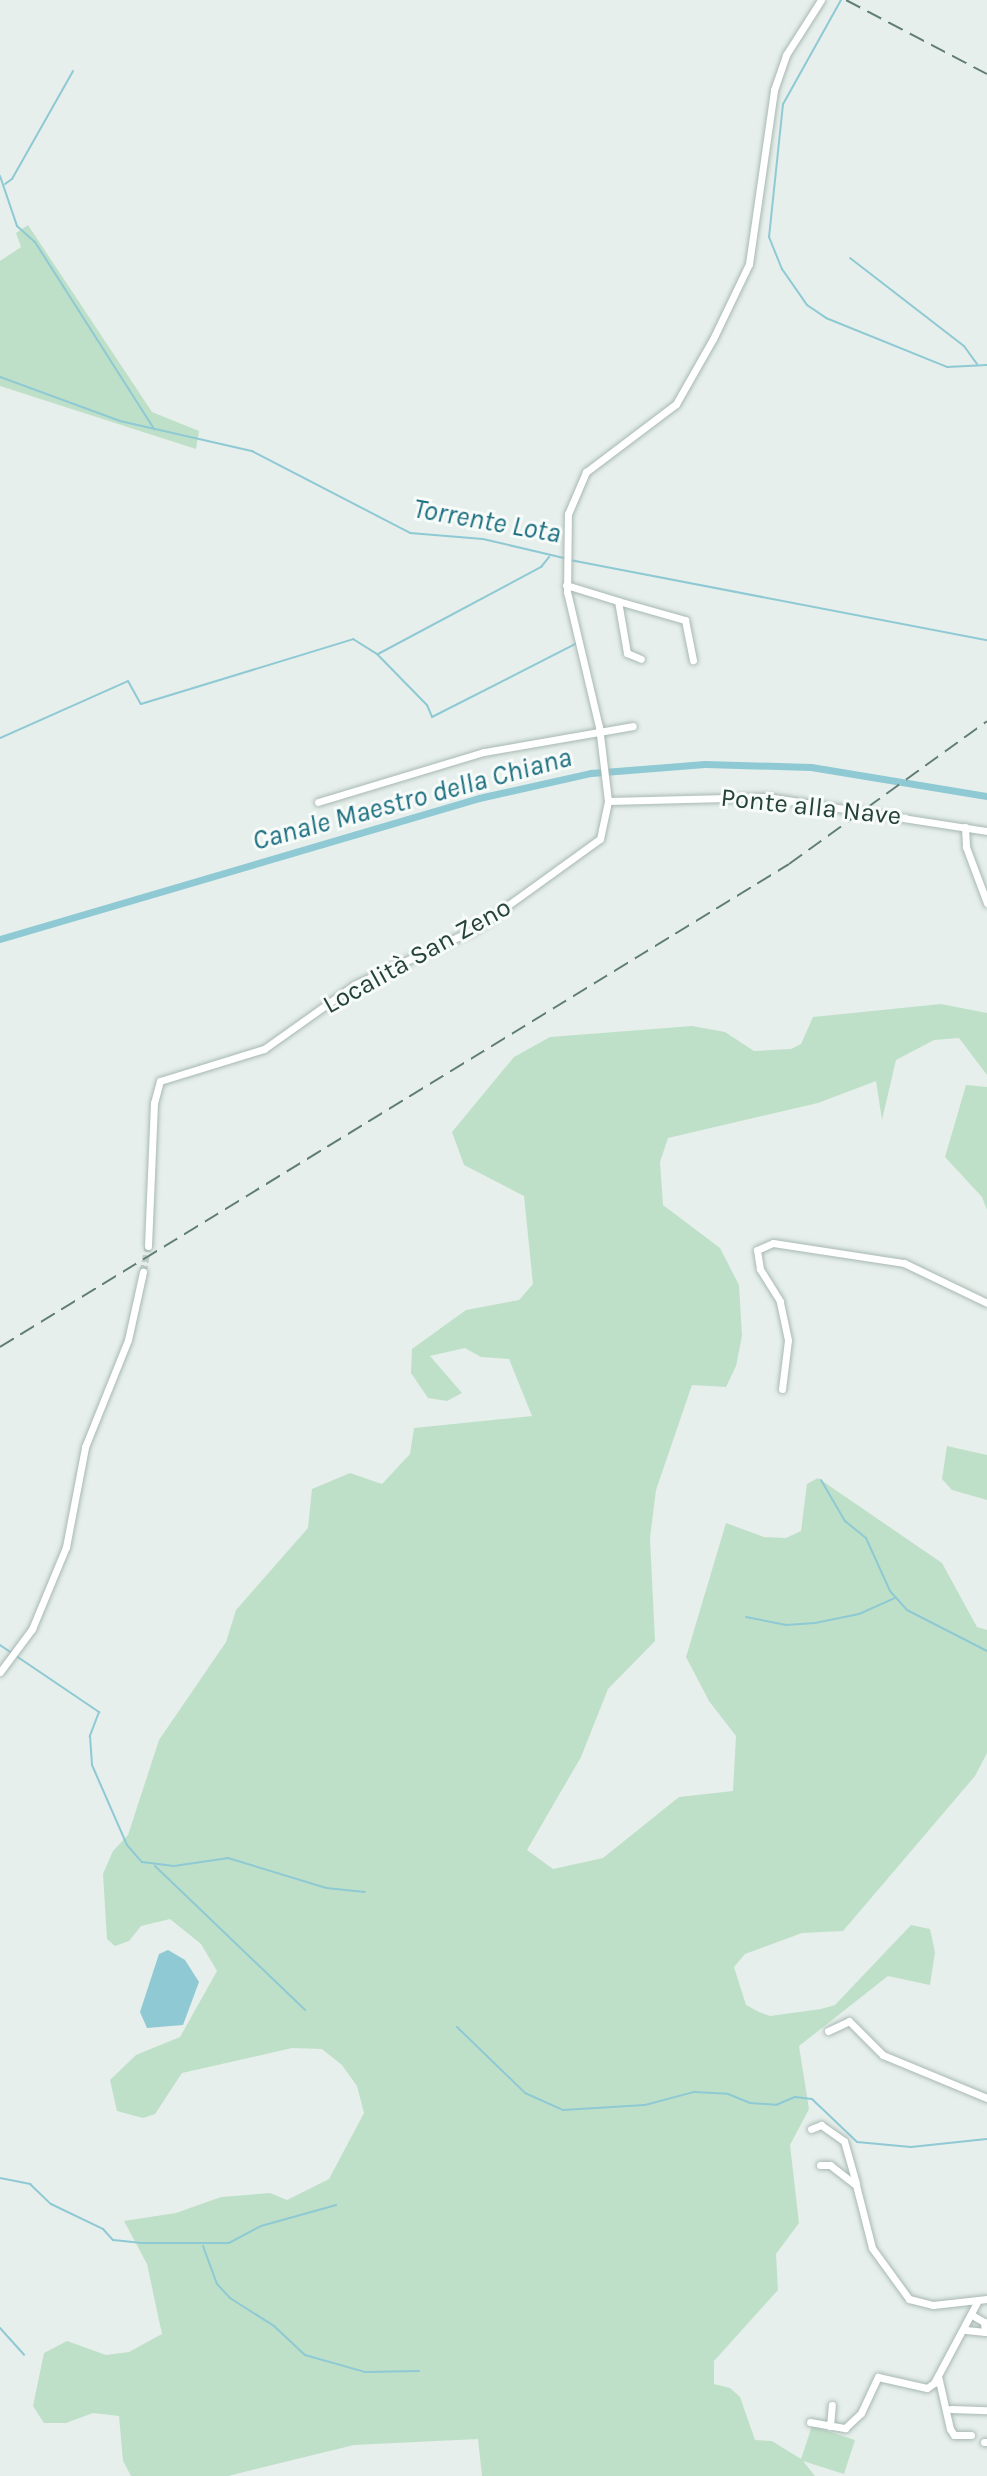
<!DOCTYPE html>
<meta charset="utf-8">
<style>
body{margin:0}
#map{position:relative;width:987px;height:2476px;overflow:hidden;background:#e6efeb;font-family:Karla,sans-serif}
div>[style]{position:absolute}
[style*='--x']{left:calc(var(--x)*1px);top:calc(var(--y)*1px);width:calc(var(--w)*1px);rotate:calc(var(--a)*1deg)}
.green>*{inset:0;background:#bfe0c8}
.water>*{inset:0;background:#8ec9d4}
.stream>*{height:2px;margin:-1px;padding:0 1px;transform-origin:1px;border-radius:1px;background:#8ec9d4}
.canal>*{height:7px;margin:-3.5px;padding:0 3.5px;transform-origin:3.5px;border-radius:3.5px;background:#8ec9d4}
.street-tunnel>*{height:7px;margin-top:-3.5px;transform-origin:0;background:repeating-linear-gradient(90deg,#bfccc8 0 7px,transparent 0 10.5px)}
.roads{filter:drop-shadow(0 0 2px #a8b8b2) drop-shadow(0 0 2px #a8b8b2)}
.street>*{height:7px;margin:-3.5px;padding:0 3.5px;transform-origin:3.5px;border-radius:3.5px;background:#fff}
.rail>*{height:2px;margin-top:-1px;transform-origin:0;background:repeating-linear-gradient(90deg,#5f7d75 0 16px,transparent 0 24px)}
span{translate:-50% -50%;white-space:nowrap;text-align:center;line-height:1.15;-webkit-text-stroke:6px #f7fbf9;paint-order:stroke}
.street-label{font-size:26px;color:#24423a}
.water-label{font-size:28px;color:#1c6f80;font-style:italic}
</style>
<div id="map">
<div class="green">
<i style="clip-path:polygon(28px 225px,152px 412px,199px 431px,196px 449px,0 386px,0 261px,21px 247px,16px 233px)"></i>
<i style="clip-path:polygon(941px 1004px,987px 1013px,987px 1075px,959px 1038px,934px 1040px,896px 1060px,882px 1120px,876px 1081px,818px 1103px,668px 1138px,660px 1162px,663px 1205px,720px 1248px,739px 1285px,742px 1336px,736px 1366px,726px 1387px,692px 1385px,656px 1490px,650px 1538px,655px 1641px,608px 1689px,581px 1757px,527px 1850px,553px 1869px,603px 1858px,679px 1797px,733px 1791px,736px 1736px,709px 1701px,686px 1657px,726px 1523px,764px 1537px,786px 1538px,801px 1531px,807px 1484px,818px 1478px,942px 1563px,977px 1627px,987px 1630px,987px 1753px,975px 1776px,843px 1931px,802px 1933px,745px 1954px,734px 1967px,746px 2005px,759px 2012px,770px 2016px,821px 2009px,835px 2005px,911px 1925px,930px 1929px,935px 1952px,930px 1985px,888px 1976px,799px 2046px,809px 2109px,790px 2145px,799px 2223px,776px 2254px,778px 2290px,714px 2361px,714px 2384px,730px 2388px,740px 2397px,755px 2440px,772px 2441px,801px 2459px,812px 2426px,855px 2440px,844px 2474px,803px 2461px,815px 2476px,482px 2476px,478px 2439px,354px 2445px,228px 2476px,131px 2476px,123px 2461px,119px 2416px,93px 2413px,66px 2423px,44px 2423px,33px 2406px,44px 2353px,67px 2341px,106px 2355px,129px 2352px,162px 2334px,147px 2264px,124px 2221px,176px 2213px,221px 2197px,270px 2193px,287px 2200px,329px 2179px,364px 2113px,357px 2086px,342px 2065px,322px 2049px,292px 2048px,182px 2073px,155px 2114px,143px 2118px,117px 2111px,110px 2080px,136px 2055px,180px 2037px,217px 1971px,201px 1944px,170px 1919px,141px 1926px,129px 1941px,115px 1946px,107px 1939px,103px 1874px,113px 1851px,128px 1835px,159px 1740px,226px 1642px,236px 1610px,308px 1528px,312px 1489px,350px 1473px,382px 1484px,410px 1454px,414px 1428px,532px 1416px,509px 1359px,481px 1357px,465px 1348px,430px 1356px,462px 1393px,447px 1401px,428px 1398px,411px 1373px,412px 1349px,466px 1310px,519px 1300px,533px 1284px,524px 1196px,464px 1165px,452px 1132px,514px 1057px,550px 1037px,692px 1026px,725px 1032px,754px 1051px,791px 1049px,801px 1044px,813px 1017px)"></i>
<i style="clip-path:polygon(966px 1085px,987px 1087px,987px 1210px,982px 1197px,945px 1157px)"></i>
<i style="clip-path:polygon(947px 1446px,987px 1455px,987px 1500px,952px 1490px,942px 1479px)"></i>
</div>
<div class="water">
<i style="clip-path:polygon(168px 1950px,185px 1960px,199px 1982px,183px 2025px,147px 2028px,140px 2012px,159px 1954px)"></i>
</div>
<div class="stream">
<i style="--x:841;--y:0;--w:119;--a:119.1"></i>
<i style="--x:783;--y:104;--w:134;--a:96"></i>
<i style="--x:769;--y:237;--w:35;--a:68"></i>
<i style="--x:782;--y:269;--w:44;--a:55.2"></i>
<i style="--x:807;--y:305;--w:23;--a:34"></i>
<i style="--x:826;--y:318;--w:131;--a:22"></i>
<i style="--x:947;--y:367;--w:40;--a:-2.9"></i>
<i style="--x:0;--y:176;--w:53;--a:71.2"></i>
<i style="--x:17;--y:226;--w:24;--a:42"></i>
<i style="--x:35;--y:242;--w:222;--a:57.5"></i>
<i style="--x:5;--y:184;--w:9;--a:-36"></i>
<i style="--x:12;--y:179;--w:124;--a:-60.5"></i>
<i style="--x:850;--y:258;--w:144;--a:37.7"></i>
<i style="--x:964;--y:346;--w:22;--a:54"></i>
<i style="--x:0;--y:377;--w:128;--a:20.1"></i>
<i style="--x:120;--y:421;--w:135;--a:12.8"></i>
<i style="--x:252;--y:451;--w:178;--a:27.4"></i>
<i style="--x:410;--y:533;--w:73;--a:4.7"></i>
<i style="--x:483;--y:539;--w:83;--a:13.2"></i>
<i style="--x:570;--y:560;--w:425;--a:10.9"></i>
<i style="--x:378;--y:654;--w:185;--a:-28.1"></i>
<i style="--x:541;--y:567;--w:13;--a:-51"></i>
<i style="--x:0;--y:738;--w:140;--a:-24"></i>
<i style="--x:128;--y:681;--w:26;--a:61"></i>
<i style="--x:141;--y:704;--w:222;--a:-17"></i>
<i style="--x:353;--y:639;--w:28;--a:32"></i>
<i style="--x:377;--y:654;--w:71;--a:45.6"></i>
<i style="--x:427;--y:705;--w:13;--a:67"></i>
<i style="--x:432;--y:717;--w:161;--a:-27"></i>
<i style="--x:821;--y:1480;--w:48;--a:59.7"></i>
<i style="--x:845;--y:1521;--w:27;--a:39"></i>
<i style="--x:866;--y:1538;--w:58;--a:65.6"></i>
<i style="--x:890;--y:1591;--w:25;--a:48"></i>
<i style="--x:907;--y:1610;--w:90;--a:27.1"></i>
<i style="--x:746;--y:1617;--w:41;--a:11.3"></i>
<i style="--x:786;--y:1625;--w:29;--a:-4"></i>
<i style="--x:815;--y:1623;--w:45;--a:-11.6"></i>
<i style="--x:859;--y:1614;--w:39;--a:-24"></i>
<i style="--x:0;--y:1645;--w:120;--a:34.1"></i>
<i style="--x:99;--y:1712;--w:26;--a:111"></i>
<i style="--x:90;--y:1736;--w:29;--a:86"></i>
<i style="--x:92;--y:1765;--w:87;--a:66.4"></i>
<i style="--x:127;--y:1845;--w:23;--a:49"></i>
<i style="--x:142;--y:1862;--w:32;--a:7"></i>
<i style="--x:174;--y:1866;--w:55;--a:-8.4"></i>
<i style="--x:228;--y:1858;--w:102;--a:17"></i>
<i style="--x:326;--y:1888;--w:39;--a:6"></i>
<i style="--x:155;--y:1866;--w:208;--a:43.8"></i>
<i style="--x:457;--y:2027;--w:95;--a:44.1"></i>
<i style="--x:525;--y:2093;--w:42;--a:24.1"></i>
<i style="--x:563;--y:2110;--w:82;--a:-3.5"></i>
<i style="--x:645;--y:2105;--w:51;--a:-14.9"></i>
<i style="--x:694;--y:2092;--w:34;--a:3"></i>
<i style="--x:728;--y:2094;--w:24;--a:22"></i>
<i style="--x:750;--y:2103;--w:26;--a:4"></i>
<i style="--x:776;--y:2105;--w:21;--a:-23"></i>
<i style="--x:795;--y:2097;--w:17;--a:7"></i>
<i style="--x:812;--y:2099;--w:62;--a:43.7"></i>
<i style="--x:857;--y:2142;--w:54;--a:5.3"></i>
<i style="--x:911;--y:2147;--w:76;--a:-6"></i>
<i style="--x:0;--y:2178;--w:31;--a:11"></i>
<i style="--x:30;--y:2184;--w:29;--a:44"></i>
<i style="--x:51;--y:2204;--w:58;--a:25.7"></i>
<i style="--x:103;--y:2229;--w:15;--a:48"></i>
<i style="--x:113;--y:2240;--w:27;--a:6"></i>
<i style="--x:140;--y:2243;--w:89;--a:0"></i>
<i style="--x:229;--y:2243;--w:36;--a:-28"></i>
<i style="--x:261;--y:2226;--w:78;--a:-15.6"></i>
<i style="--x:203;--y:2246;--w:40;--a:69.8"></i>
<i style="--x:217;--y:2284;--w:19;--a:47"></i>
<i style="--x:230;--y:2298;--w:52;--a:32.5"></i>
<i style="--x:274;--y:2326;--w:42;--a:43.1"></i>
<i style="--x:305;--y:2355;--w:62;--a:15.8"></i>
<i style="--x:365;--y:2372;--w:54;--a:-1.1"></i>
<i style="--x:0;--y:2328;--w:36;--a:48"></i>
</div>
<div class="canal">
<i style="--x:0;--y:939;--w:499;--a:-16.4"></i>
<i style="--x:479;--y:798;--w:115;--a:-12.6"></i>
<i style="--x:591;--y:773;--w:114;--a:-4.5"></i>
<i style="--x:705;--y:764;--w:106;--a:1.6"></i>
<i style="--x:811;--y:767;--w:178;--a:9.4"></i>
</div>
<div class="street-tunnel">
<i style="--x:143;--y:1272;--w:26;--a:-79"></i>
</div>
<div class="roads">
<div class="street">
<i style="--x:566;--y:585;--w:54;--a:17.1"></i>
<i style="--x:618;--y:601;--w:53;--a:80.2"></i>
<i style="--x:627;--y:653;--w:15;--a:23"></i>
<i style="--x:618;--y:601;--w:70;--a:15.8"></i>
<i style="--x:685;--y:620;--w:41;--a:78.7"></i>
<i style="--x:608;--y:801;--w:159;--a:-1.4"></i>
<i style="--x:767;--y:797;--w:223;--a:8.8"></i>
<i style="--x:318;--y:802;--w:173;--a:-16.8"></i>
<i style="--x:484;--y:752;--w:151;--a:-9.9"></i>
<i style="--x:965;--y:827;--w:20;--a:87"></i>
<i style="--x:966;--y:847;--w:60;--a:69.4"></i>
<i style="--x:148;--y:1246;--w:143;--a:-87.6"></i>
<i style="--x:154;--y:1103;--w:23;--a:-75"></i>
<i style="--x:160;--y:1081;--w:109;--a:-17.1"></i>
<i style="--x:264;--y:1049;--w:110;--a:-35.4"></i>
<i style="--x:354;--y:985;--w:133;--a:-24.8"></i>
<i style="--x:475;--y:929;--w:154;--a:-35.8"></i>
<i style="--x:600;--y:839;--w:39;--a:-78"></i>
<i style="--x:608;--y:801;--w:75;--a:-96.9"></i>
<i style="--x:599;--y:727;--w:139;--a:-103.3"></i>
<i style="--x:567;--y:592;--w:78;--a:-89.3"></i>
<i style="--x:568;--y:514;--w:46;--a:-66.8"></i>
<i style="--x:586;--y:472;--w:113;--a:-37.1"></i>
<i style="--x:676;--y:404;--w:75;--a:-60.4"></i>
<i style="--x:713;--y:339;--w:83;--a:-64.4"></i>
<i style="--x:749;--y:264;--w:176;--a:-81.8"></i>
<i style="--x:774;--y:90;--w:37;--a:-71"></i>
<i style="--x:786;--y:55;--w:65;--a:-57.5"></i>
<i style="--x:782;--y:1389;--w:49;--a:-83"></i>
<i style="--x:788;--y:1340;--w:40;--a:-102"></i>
<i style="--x:780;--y:1301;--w:38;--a:-122"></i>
<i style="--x:760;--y:1269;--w:19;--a:-99"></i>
<i style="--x:757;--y:1250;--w:17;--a:-24"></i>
<i style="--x:773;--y:1243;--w:133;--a:8.7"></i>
<i style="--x:904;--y:1263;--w:92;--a:25.7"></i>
<i style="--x:0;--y:1672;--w:54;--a:-53.3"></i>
<i style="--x:32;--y:1629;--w:89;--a:-67.5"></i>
<i style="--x:66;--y:1547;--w:102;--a:-79.2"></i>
<i style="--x:85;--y:1447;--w:115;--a:-68.1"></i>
<i style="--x:128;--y:1340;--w:70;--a:-77.6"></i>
<i style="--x:828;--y:2031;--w:23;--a:-25"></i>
<i style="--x:849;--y:2021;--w:48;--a:45"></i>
<i style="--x:883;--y:2055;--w:113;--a:22.5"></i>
<i style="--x:811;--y:2129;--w:11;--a:-22"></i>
<i style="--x:821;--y:2125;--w:28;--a:35"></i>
<i style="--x:844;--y:2141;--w:44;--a:74.1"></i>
<i style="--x:820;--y:2165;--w:10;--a:0"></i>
<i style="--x:830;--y:2165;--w:33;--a:38"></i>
<i style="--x:856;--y:2185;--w:65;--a:75.7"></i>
<i style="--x:872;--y:2248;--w:63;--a:54"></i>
<i style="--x:909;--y:2299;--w:25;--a:14"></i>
<i style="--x:933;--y:2305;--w:54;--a:-6.3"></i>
<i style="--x:966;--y:2330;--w:19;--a:6"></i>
<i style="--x:985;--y:2332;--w:10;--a:-96"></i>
<i style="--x:984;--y:2322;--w:14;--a:-150"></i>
<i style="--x:938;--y:2376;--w:54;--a:77.2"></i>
<i style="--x:950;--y:2429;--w:7;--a:56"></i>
<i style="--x:954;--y:2435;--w:17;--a:0"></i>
<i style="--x:951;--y:2409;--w:36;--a:2"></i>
<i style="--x:810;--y:2422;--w:36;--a:10"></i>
<i style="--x:845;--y:2428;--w:22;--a:-43"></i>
<i style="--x:861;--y:2413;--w:40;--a:-65"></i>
<i style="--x:878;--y:2377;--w:50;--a:12.7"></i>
<i style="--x:927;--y:2388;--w:9;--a:-36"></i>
<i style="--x:934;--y:2383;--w:92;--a:-62"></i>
<i style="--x:830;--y:2426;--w:21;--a:-85"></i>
<i style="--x:984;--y:2442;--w:3;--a:0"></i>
</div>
</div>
<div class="rail">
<i style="--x:846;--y:0;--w:159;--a:27.7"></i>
<i style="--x:0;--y:1347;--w:925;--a:-31.47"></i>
<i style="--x:789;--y:864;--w:244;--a:-35.8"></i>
</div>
<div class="street-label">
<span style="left:811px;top:807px;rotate:6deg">Ponte alla Nave</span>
<span style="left:417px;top:956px;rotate:-29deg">Località San Zeno</span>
</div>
<div class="water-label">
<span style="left:487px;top:521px;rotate:10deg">Torrente Lota</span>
<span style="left:412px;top:799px;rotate:-15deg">Canale Maestro della Chiana</span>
</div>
</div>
